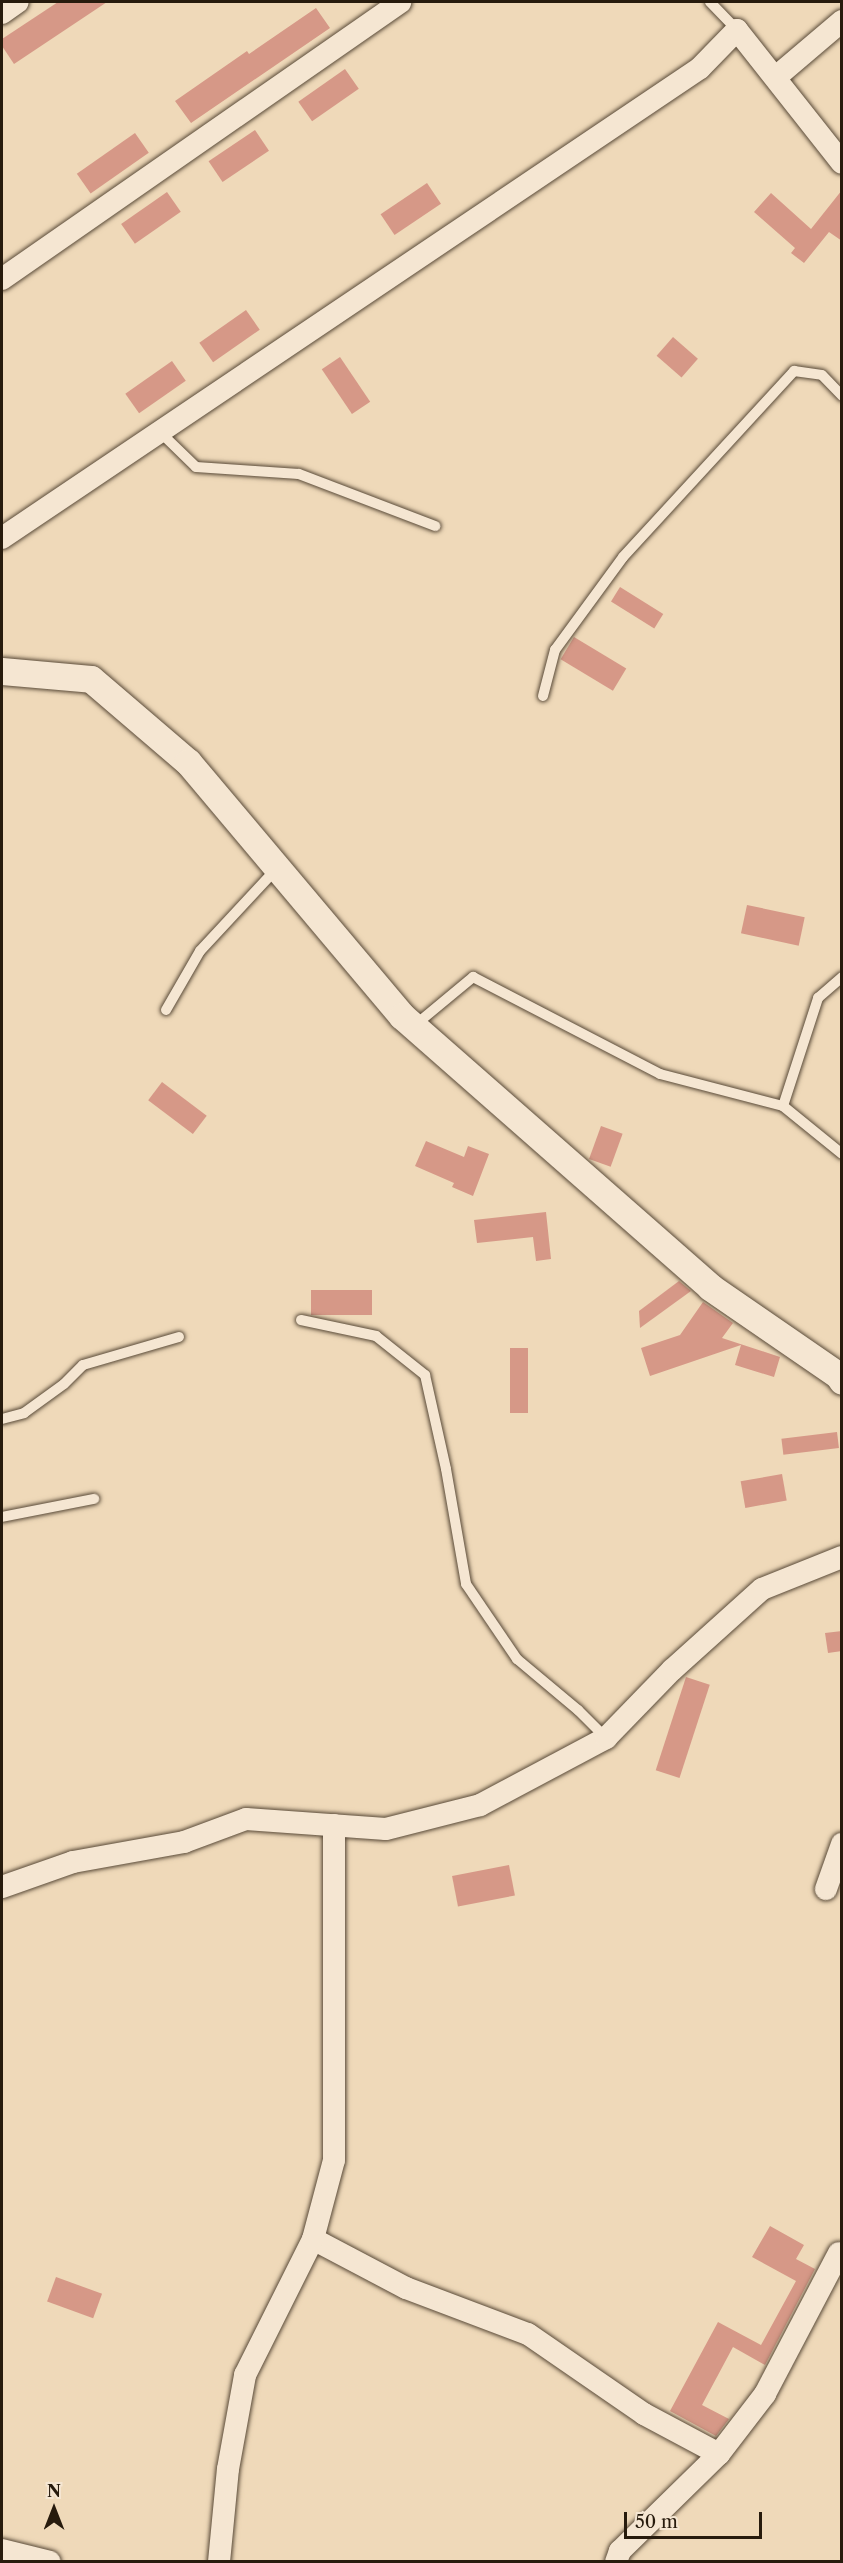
<!DOCTYPE html>
<style>
body{margin:0}
#map{position:relative;width:843px;height:2563px;overflow:hidden;background:#efd9b9;font-family:"Libre Caslon Text",serif}
div>[style]{position:absolute}
[style*='--x']{left:calc(var(--x)*1px);top:calc(var(--y)*1px);width:calc(var(--w)*1px);rotate:calc(var(--a)*1deg)}
.building>*{inset:0;background:#d69887;transform-origin:0 0}
.roads{filter:drop-shadow(0 0 2px #594a38) drop-shadow(0 0 2px #594a38)}
.service>*{height:10px;margin:-5px;padding:0 5px;transform-origin:5px;border-radius:5px;background:#f5e6d2}
.minor>*{height:22px;margin:-11px;padding:0 11px;transform-origin:11px;border-radius:11px;background:#f5e6d2}
.tertiary>*{height:27px;margin:-13.5px;padding:0 13.5px;transform-origin:13.5px;border-radius:13.5px;background:#f5e6d2}
span{translate:-50% -50%;white-space:nowrap;text-align:center;line-height:1.15;-webkit-text-stroke:6px #f5e6d2;paint-order:stroke}
.frame{position:absolute;inset:0;border:3px solid #271b0d;pointer-events:none}
.north{position:absolute;left:24px;top:2479px;width:60px;height:60px;-webkit-text-stroke:4px #f5e6d2;paint-order:stroke;rotate:0deg;font-size:16px;font-weight:700;line-height:24px;text-align:center;color:#271b0d}
.north::after{content:'';display:block;margin:auto;width:21px;height:27px;background:#271b0d;clip-path:polygon(50% 0,100% 100%,50% 72%,0 100%)}
.scale{position:absolute;left:624px;top:2512px;width:138px;height:27px;box-sizing:border-box;border:3px solid #271b0d;border-top:0;padding-left:8px;font-size:18px;line-height:21px;white-space:nowrap;color:#271b0d;-webkit-text-stroke:4px #f5e6d2;paint-order:stroke}
</style>
<div id="map">
<div class="building">
<i style="clip-path:polygon(58px 2px,107px 2px,14px 64px,2px 46px,2px 39px)"></i>
<i style="clip-path:polygon(316px 8px,330px 28px,191px 123px,175px 101px,247px 51px,249px 54px)"></i>
<i style="left:345px;top:69px;width:24px;height:57px;rotate:55deg"></i>
<i style="left:255px;top:130px;width:25px;height:56px;rotate:56deg"></i>
<i style="left:135px;top:133px;width:24px;height:71px;rotate:55deg"></i>
<i style="left:427px;top:183px;width:25px;height:56px;rotate:56deg"></i>
<i style="clip-path:polygon(842px 190px,842px 241px,829px 232px,804px 263px,791px 253px,795px 248px,754px 212px,771px 193px,811px 229px)"></i>
<i style="left:167px;top:192px;width:24px;height:56px;rotate:55deg"></i>
<i style="left:246px;top:310px;width:24px;height:57px;rotate:55deg"></i>
<i style="left:673px;top:337px;width:33px;height:25px;rotate:41deg"></i>
<i style="left:340px;top:357px;width:54px;height:22px;rotate:56deg"></i>
<i style="left:172px;top:361px;width:24px;height:57px;rotate:55deg"></i>
<i style="left:620px;top:587px;width:51px;height:17px;rotate:32deg"></i>
<i style="left:574px;top:637px;width:61px;height:26px;rotate:31deg"></i>
<i style="left:747px;top:905px;width:59px;height:29px;rotate:12deg"></i>
<i style="left:162px;top:1082px;width:56px;height:23px;rotate:37deg"></i>
<i style="left:601px;top:1126px;width:23px;height:35px;rotate:20deg"></i>
<i style="clip-path:polygon(426px 1141px,464px 1157px,468px 1146px,489px 1154px,473px 1196px,452px 1187px,454px 1183px,415px 1166px)"></i>
<i style="clip-path:polygon(546px 1212px,551px 1259px,536px 1261px,533px 1237px,477px 1243px,474px 1220px)"></i>
<i style="clip-path:polygon(679px 1281px,691px 1291px,640px 1328px,639px 1311px)"></i>
<i style="left:372px;top:1290px;width:25px;height:61px;rotate:90deg"></i>
<i style="clip-path:polygon(703px 1302px,733px 1323px,722px 1338px,780px 1357px,774px 1377px,735px 1365px,741px 1345px,650px 1376px,641px 1348px,680px 1335px)"></i>
<i style="left:510px;top:1348px;width:18px;height:65px"></i>
<i style="left:837px;top:1432px;width:16px;height:56px;rotate:83deg"></i>
<i style="left:782px;top:1474px;width:27px;height:42px;rotate:80deg"></i>
<i style="clip-path:polygon(842px 1631px,842px 1651px,828px 1653px,825px 1633px)"></i>
<i style="left:686px;top:1677px;width:25px;height:98px;rotate:18deg"></i>
<i style="left:509px;top:1865px;width:31px;height:58px;rotate:79deg"></i>
<i style="clip-path:polygon(770px 2226px,804px 2245px,796px 2259px,815px 2269px,765px 2365px,733px 2347px,702px 2405px,729px 2419px,716px 2436px,670px 2411px,718px 2322px,761px 2345px,796px 2281px,752px 2257px)"></i>
<i style="left:56px;top:2277px;width:49px;height:26px;rotate:20deg"></i>
</div>
<div class="roads">
<div class="service">
<i style="--x:710;--y:2;--w:39;--a:46"></i>
<i style="--x:160;--y:432;--w:50;--a:44.2"></i>
<i style="--x:196;--y:467;--w:103;--a:3.9"></i>
<i style="--x:299;--y:474;--w:146;--a:20.9"></i>
<i style="--x:543;--y:696;--w:48;--a:-75.4"></i>
<i style="--x:555;--y:650;--w:115;--a:-53.8"></i>
<i style="--x:623;--y:557;--w:253;--a:-47.4"></i>
<i style="--x:794;--y:371;--w:28;--a:8"></i>
<i style="--x:822;--y:375;--w:29;--a:46"></i>
<i style="--x:166;--y:1010;--w:68;--a:-60"></i>
<i style="--x:200;--y:951;--w:113;--a:-47.1"></i>
<i style="--x:414;--y:1026;--w:77;--a:-39.7"></i>
<i style="--x:473;--y:977;--w:211;--a:27.4"></i>
<i style="--x:660;--y:1074;--w:127;--a:14.6"></i>
<i style="--x:783;--y:1106;--w:76;--a:39.1"></i>
<i style="--x:783;--y:1106;--w:114;--a:-72"></i>
<i style="--x:818;--y:998;--w:32;--a:-41"></i>
<i style="--x:301;--y:1320;--w:77;--a:12"></i>
<i style="--x:376;--y:1336;--w:63;--a:38.5"></i>
<i style="--x:425;--y:1375;--w:96;--a:77.4"></i>
<i style="--x:446;--y:1469;--w:117;--a:80.1"></i>
<i style="--x:466;--y:1584;--w:91;--a:55.8"></i>
<i style="--x:517;--y:1659;--w:80;--a:39.9"></i>
<i style="--x:578;--y:1710;--w:40;--a:45"></i>
<i style="--x:2;--y:1419;--w:23;--a:-15"></i>
<i style="--x:24;--y:1413;--w:49;--a:-35.9"></i>
<i style="--x:64;--y:1384;--w:27;--a:-45"></i>
<i style="--x:83;--y:1365;--w:100;--a:-16.3"></i>
<i style="--x:2;--y:1517;--w:94;--a:-11.1"></i>
</div>
<div class="minor">
<i style="--x:2;--y:13;--w:19;--a:-35"></i>
<i style="--x:776;--y:77;--w:87;--a:-40.3"></i>
<i style="--x:2;--y:279;--w:485;--a:-34.8"></i>
<i style="--x:2;--y:538;--w:841;--a:-33.95"></i>
<i style="--x:700;--y:68;--w:53;--a:-45.8"></i>
<i style="--x:737;--y:30;--w:169;--a:51.7"></i>
<i style="--x:2;--y:1887;--w:75;--a:-19.4"></i>
<i style="--x:73;--y:1862;--w:113;--a:-10.2"></i>
<i style="--x:184;--y:1842;--w:66;--a:-20.4"></i>
<i style="--x:246;--y:1819;--w:140;--a:4.1"></i>
<i style="--x:386;--y:1829;--w:97;--a:-14.3"></i>
<i style="--x:480;--y:1805;--w:143;--a:-28"></i>
<i style="--x:606;--y:1738;--w:95;--a:-45.9"></i>
<i style="--x:672;--y:1670;--w:121;--a:-42"></i>
<i style="--x:762;--y:1589;--w:86;--a:-21.8"></i>
<i style="--x:826;--y:1889;--w:48;--a:-70.4"></i>
<i style="--x:313;--y:2239;--w:105;--a:27.8"></i>
<i style="--x:406;--y:2288;--w:130;--a:20.7"></i>
<i style="--x:528;--y:2334;--w:141;--a:34.6"></i>
<i style="--x:644;--y:2414;--w:85;--a:28.1"></i>
<i style="--x:719;--y:2454;--w:139;--a:135.6"></i>
<i style="--x:620;--y:2551;--w:12;--a:110"></i>
<i style="--x:719;--y:2454;--w:76;--a:-52.5"></i>
<i style="--x:765;--y:2394;--w:159;--a:-62.3"></i>
<i style="--x:2;--y:2550;--w:49;--a:14"></i>
<i style="--x:219;--y:2562;--w:93;--a:-84.5"></i>
<i style="--x:228;--y:2469;--w:96;--a:-79.7"></i>
<i style="--x:245;--y:2375;--w:152;--a:-63.4"></i>
<i style="--x:313;--y:2239;--w:82;--a:-75.1"></i>
<i style="--x:334;--y:2160;--w:335;--a:-90"></i>
</div>
<div class="tertiary">
<i style="--x:2;--y:671;--w:89;--a:5.1"></i>
<i style="--x:91;--y:679;--w:128;--a:40.6"></i>
<i style="--x:188;--y:762;--w:332;--a:49.9"></i>
<i style="--x:402;--y:1016;--w:410;--a:41.3"></i>
<i style="--x:710;--y:1287;--w:155;--a:34.5"></i>
<i style="--x:838;--y:1375;--w:7;--a:56"></i>
</div>
</div>
<div class="frame"></div>
<div class="north">N</div>
<div class="scale">50 m</div>
</div>
